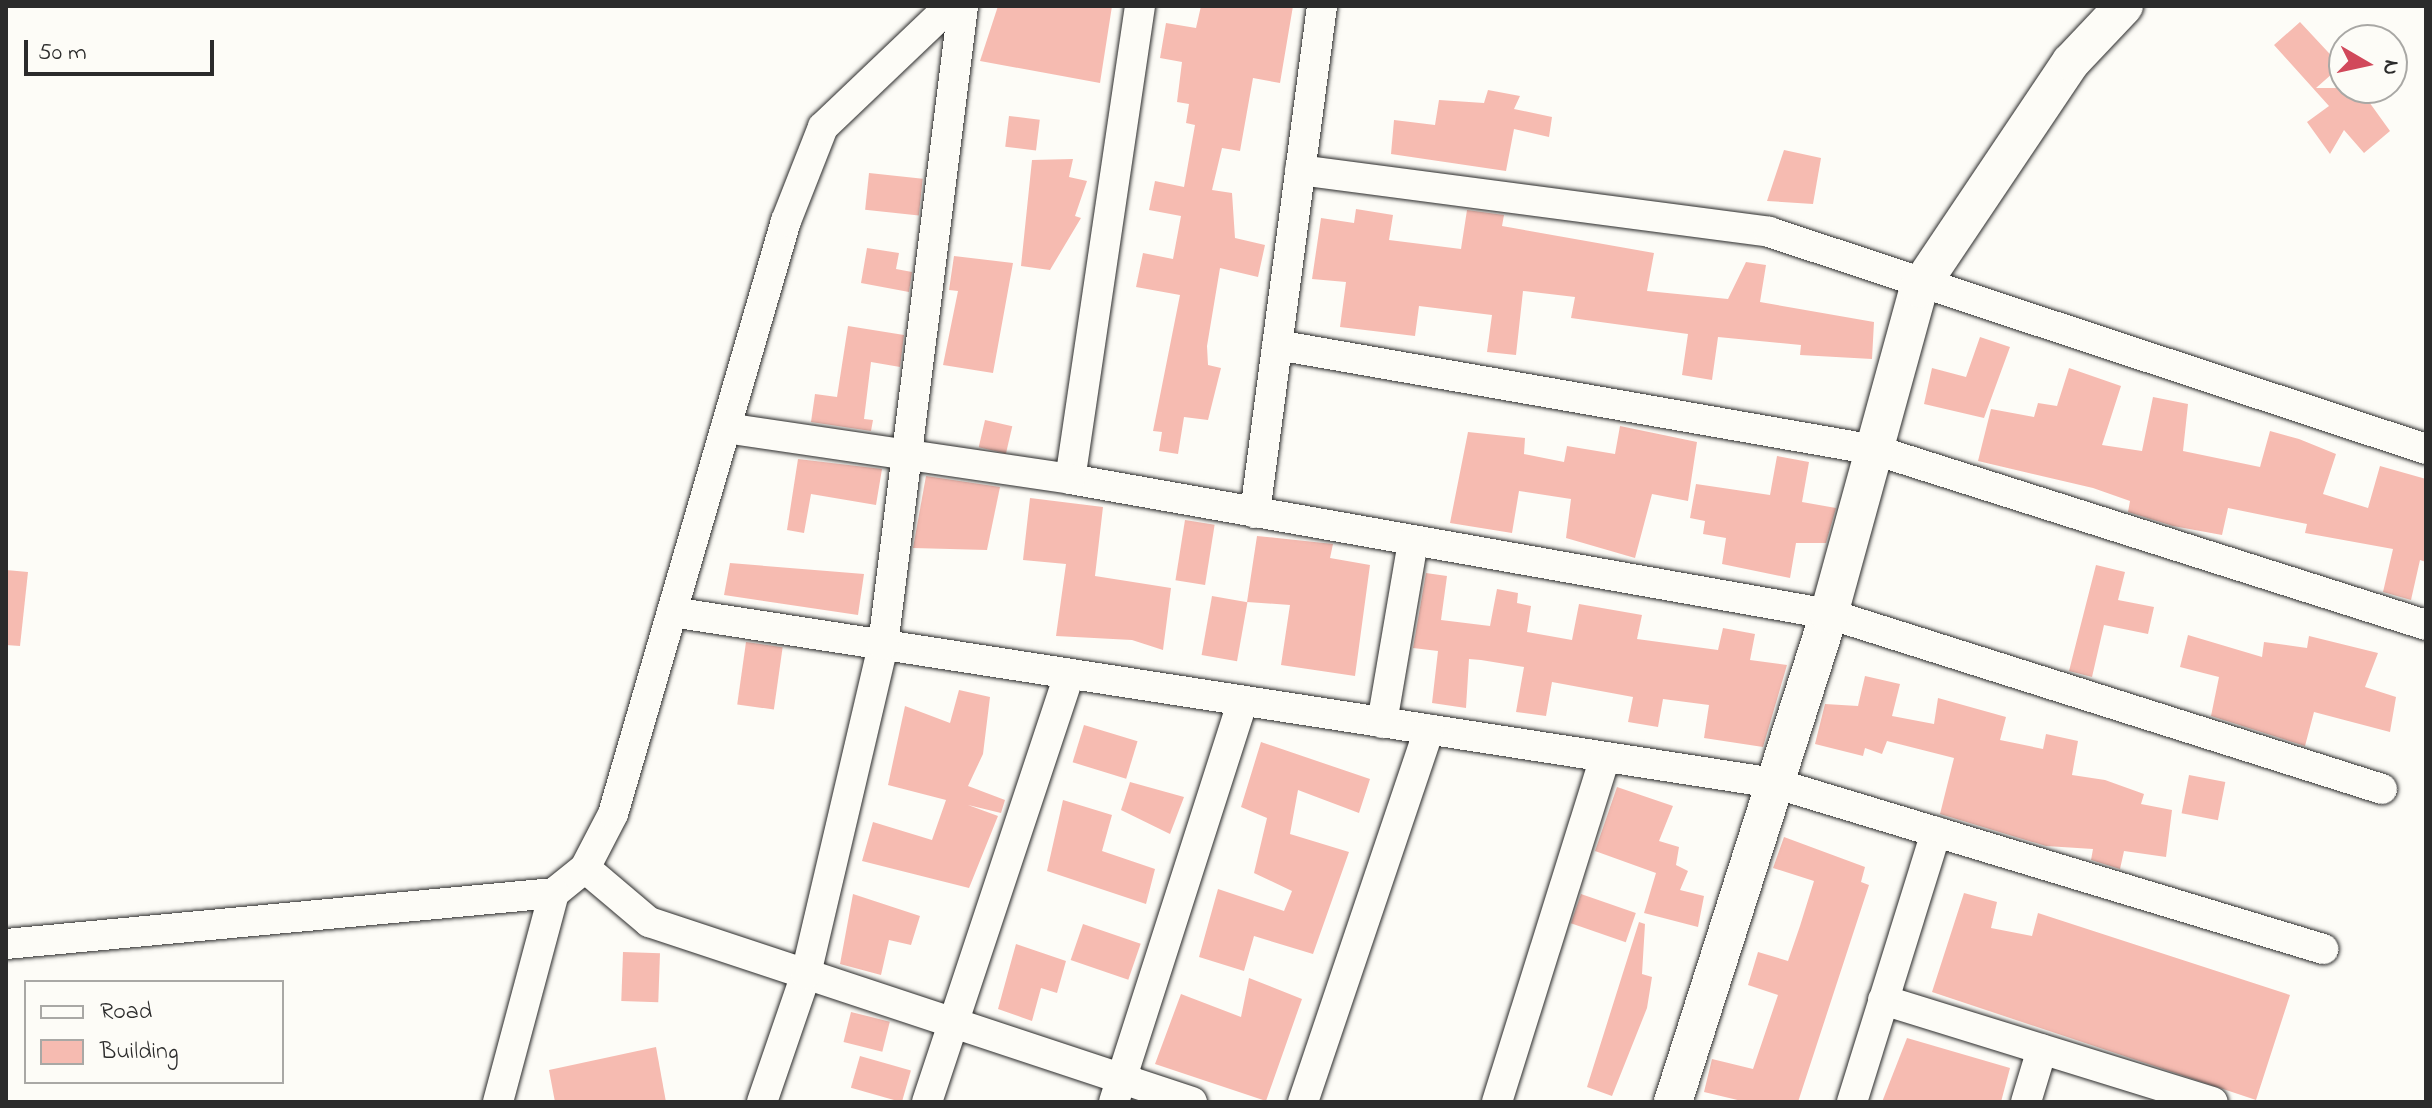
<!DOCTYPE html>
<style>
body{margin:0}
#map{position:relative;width:2432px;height:1108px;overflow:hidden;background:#fdfcf7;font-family:"Indie Flower",sans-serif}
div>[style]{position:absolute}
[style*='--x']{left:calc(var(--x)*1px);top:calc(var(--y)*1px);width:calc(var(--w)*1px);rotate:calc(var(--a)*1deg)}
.building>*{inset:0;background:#f6bbb1;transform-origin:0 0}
.roads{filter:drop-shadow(0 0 2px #2b2b2b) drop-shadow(0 0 2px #2b2b2b)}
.minor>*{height:30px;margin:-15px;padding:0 15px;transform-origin:15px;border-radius:15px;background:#fdfcf7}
.tertiary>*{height:38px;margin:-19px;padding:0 19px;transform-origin:19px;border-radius:19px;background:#fdfcf7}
span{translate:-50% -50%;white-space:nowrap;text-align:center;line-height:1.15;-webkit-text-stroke:6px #fdfcf7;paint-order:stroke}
.frame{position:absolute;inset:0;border:8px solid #2b2b2b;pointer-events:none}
.legend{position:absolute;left:24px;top:980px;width:260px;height:104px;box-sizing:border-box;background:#fdfcf7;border:2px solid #a9a8a5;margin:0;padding:10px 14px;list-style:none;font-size:24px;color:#2b2b2b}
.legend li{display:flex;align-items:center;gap:16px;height:40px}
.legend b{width:40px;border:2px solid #a9a8a5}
.north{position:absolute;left:2328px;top:24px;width:80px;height:80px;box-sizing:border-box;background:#fdfcf7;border:2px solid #a9a8a5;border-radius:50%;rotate:99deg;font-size:22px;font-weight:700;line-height:32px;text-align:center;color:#2b2b2b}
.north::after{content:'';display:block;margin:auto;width:28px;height:36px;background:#d1495b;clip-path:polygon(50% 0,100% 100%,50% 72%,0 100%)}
.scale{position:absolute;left:24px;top:40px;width:190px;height:36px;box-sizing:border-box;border:4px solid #2b2b2b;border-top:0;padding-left:10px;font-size:24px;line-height:28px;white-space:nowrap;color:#2b2b2b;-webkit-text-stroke:6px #fdfcf7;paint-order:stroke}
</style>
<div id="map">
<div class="building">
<i style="clip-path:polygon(998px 6px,1112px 6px,1100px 83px,980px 61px)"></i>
<i style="clip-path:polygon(1201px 6px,1293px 6px,1280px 83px,1253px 78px,1240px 151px,1222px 148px,1212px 190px,1232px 193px,1235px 238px,1265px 245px,1258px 277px,1220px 268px,1207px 346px,1208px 365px,1221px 368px,1208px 420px,1184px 417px,1178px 454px,1159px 451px,1162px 432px,1153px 431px,1180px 295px,1136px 287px,1143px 253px,1173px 259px,1181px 216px,1149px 210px,1155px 181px,1184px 187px,1195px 125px,1186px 123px,1189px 104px,1177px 102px,1182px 62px,1160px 58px,1166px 23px,1196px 28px)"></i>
<i style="clip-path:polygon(2300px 22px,2341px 66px,2316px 88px,2359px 88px,2390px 131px,2364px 153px,2344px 130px,2330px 154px,2307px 122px,2329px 106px,2274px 45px)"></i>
<i style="clip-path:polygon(1488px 90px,1520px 96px,1514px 109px,1552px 117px,1549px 137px,1514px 129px,1506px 171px,1391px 154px,1394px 120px,1435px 125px,1439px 100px,1484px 103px)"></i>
<i style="left:1009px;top:116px;width:31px;height:31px;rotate:7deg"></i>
<i style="clip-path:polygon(1784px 150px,1821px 158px,1813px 204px,1767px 201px)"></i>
<i style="clip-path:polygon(1073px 159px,1069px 177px,1087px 181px,1075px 216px,1081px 218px,1050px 270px,1021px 266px,1032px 160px)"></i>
<i style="left:869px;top:173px;width:54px;height:37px;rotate:6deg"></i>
<i style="clip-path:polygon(1356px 209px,1393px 215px,1389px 240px,1461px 249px,1467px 210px,1504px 215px,1502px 226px,1654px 253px,1647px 291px,1728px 299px,1746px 262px,1766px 265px,1760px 302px,1874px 322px,1872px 359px,1800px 355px,1801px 345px,1718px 337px,1712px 380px,1682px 375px,1688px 334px,1571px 318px,1575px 297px,1523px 291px,1516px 355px,1487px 352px,1492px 315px,1419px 306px,1415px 336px,1340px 327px,1346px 282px,1312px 279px,1321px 218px,1354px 223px)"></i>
<i style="clip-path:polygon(867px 248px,899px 253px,896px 269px,912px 272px,909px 292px,861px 283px)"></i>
<i style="clip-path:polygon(954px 256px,1013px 263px,993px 373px,943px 365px,958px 291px,949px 290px)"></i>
<i style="clip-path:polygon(848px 326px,904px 335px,900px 367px,871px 362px,864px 419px,873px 420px,871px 431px,811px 422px,815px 394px,837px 397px)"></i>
<i style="clip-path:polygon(1980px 337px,2010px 347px,1984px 418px,1924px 404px,1932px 368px,1966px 377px)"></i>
<i style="clip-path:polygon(2069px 368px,2121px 386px,2102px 445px,2142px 451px,2153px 397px,2188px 404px,2183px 451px,2260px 467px,2270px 431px,2299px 439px,2336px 454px,2323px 494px,2368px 508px,2380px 466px,2426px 479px,2426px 562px,2420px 560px,2411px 600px,2383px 592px,2393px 549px,2305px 533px,2307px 524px,2228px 508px,2222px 535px,2173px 526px,2128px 512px,2130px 501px,2093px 488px,1978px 461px,1991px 409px,2034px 417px,2038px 403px,2057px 406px)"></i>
<i style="left:985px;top:420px;width:28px;height:28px;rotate:13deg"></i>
<i style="clip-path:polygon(1620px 426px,1697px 442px,1688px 501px,1652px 494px,1635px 558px,1566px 538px,1571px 499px,1519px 491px,1512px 533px,1450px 523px,1468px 432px,1525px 438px,1524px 454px,1564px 462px,1567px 446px,1615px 454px)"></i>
<i style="clip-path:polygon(1777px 456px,1809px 462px,1802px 502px,1836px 508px,1826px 543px,1796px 543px,1790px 578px,1722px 564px,1726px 538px,1703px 534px,1705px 521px,1690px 518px,1696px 484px,1770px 495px)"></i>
<i style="clip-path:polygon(798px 459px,882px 469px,876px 505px,811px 494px,804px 533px,787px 530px)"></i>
<i style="clip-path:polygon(926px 476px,1000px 487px,987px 550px,913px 548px)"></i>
<i style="clip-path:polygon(1030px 498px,1103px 507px,1095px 576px,1171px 588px,1163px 650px,1132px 640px,1056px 636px,1066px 564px,1023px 560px)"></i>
<i style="left:1185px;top:520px;width:30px;height:61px;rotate:9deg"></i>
<i style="clip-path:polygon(1257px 536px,1333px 544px,1330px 558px,1370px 565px,1355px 676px,1281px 665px,1290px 605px,1247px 602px)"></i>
<i style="clip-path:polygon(730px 563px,864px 574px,858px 615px,724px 595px)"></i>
<i style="clip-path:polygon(2096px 565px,2125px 572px,2118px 600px,2154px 607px,2148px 634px,2104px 625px,2092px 677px,2069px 671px)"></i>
<i style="clip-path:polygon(6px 570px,28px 572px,20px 646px,6px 645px)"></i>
<i style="clip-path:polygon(1426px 573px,1447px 576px,1441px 620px,1490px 626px,1497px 589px,1518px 593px,1517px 603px,1531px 606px,1527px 632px,1572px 640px,1579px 604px,1642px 615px,1637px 639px,1718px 650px,1723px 628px,1755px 634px,1750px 660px,1787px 665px,1763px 747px,1704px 738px,1709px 705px,1663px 699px,1658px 727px,1628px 722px,1633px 697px,1552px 682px,1546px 716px,1516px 712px,1524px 667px,1481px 660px,1469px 659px,1466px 708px,1432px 703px,1438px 651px,1413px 648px)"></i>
<i style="left:1212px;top:596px;width:36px;height:60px;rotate:10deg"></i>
<i style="clip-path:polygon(2188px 635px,2262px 657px,2264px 642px,2307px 648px,2309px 636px,2378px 653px,2365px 687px,2396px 697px,2390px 732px,2314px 712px,2305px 746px,2211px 716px,2219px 677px,2180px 667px)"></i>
<i style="left:746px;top:642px;width:37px;height:63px;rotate:8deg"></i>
<i style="clip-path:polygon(1865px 676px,1900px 684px,1892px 716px,1934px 724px,1938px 698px,2006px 717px,2000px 740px,2043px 749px,2046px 734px,2078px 741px,2072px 775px,2105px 780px,2144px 794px,2141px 804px,2172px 810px,2166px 857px,2124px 851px,2120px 869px,2091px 860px,2093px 849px,2046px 846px,1940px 814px,1954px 758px,1887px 741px,1882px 754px,1865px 748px,1863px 756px,1815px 744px,1825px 704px,1858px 706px)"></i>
<i style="clip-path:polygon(959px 690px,990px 697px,983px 754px,968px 786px,1005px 800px,1001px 813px,968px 805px,998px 816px,969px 888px,862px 861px,873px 822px,932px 840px,946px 800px,888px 785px,905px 706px,950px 723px)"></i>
<i style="left:1084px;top:725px;width:56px;height:39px;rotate:17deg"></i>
<i style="clip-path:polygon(1261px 742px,1370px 779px,1359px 813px,1298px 790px,1290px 834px,1349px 852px,1313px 954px,1254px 936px,1244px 971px,1199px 957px,1218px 889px,1284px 911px,1292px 891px,1254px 873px,1267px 818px,1241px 807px)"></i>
<i style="left:2189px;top:775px;width:37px;height:39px;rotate:11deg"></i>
<i style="clip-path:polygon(1130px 782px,1184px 797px,1170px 834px,1121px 810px)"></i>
<i style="clip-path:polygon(1617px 787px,1673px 806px,1659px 841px,1679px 847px,1676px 865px,1688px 871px,1680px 890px,1704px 896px,1698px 927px,1644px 913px,1656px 873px,1595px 851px)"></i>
<i style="clip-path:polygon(1063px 800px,1112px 815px,1102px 851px,1155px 869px,1146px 904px,1047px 871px)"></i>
<i style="clip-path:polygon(1784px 837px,1865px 867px,1861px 882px,1869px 885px,1798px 1102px,1746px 1102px,1704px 1092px,1712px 1059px,1753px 1069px,1778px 995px,1748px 985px,1758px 952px,1788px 961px,1800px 926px,1814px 881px,1773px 868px)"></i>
<i style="clip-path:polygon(1964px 893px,1997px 902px,1991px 928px,2032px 936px,2038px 913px,2290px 995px,2256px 1100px,1932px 992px)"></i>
<i style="clip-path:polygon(853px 894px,920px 916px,911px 945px,889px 940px,881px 975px,840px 964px)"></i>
<i style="left:1581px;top:894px;width:58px;height:31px;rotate:19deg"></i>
<i style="clip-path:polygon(1639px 922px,1645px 924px,1642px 974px,1652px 977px,1647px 1008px,1612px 1096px,1587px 1087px)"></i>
<i style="left:1083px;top:924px;width:61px;height:38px;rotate:19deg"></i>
<i style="clip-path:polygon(1016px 944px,1066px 961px,1057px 993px,1041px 988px,1032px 1021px,998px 1009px)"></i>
<i style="left:623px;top:952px;width:37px;height:49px;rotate:2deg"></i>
<i style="clip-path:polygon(1249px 978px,1302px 999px,1266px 1101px,1155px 1064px,1181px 994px,1241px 1017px)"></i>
<i style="left:851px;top:1012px;width:40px;height:31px;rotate:14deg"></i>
<i style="clip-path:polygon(1907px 1038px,2010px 1068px,2001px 1102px,1882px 1102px)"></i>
<i style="clip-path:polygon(656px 1047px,666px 1102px,555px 1102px,549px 1070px)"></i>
<i style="left:860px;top:1056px;width:53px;height:33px;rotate:16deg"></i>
</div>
<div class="roads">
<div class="minor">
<i style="--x:1140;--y:6;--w:478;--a:98.4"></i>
<i style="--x:1070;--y:479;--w:771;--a:10.09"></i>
<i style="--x:1829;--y:614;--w:580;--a:17.56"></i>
<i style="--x:1300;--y:170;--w:473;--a:7.5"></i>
<i style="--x:1769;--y:232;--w:692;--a:18.28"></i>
<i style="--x:1277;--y:345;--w:607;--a:9.96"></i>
<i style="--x:1875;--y:450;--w:578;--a:17.62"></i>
<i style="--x:726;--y:428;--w:348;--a:8.4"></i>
<i style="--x:1255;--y:513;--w:511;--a:-82.47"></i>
<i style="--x:672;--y:612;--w:1115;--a:8.82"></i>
<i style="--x:1774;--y:783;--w:574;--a:16.82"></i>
<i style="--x:1382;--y:723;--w:184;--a:-80.3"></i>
<i style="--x:585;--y:868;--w:84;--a:40.2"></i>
<i style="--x:649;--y:922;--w:572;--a:18.34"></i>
<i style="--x:6;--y:944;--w:550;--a:-5.32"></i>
<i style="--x:554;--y:893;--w:40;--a:-39"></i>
<i style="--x:585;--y:868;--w:61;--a:-62.6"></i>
<i style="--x:613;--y:814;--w:618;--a:-73.74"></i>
<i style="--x:786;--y:221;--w:101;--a:-68.5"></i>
<i style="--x:823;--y:127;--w:175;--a:-43.6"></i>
<i style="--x:1883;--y:1000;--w:345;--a:17.2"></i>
<i style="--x:498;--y:1102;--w:216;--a:-75"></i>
<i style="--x:762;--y:1102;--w:135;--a:-71"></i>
<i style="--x:806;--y:974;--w:338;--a:-76.8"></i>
<i style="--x:883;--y:645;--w:644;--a:-82.86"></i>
<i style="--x:927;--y:1102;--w:451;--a:-71.6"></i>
<i style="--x:1114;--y:1102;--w:421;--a:-72.2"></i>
<i style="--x:1303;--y:1102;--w:393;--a:-71.3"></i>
<i style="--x:1497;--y:1102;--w:361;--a:-72.6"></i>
<i style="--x:1852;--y:1102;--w:283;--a:-72.7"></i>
<i style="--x:2026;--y:1102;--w:55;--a:-73.2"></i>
</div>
<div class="tertiary">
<i style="--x:1673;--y:1102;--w:512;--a:-72.27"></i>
<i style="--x:1829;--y:614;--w:338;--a:-74.6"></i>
<i style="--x:1919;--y:288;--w:272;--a:-56.1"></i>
<i style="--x:2071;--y:62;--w:77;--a:-46.6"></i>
</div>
</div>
<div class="frame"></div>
<ul class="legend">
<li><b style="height:10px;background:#fdfcf7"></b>Road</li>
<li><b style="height:22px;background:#f6bbb1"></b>Building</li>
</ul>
<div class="north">N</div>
<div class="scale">50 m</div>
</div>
